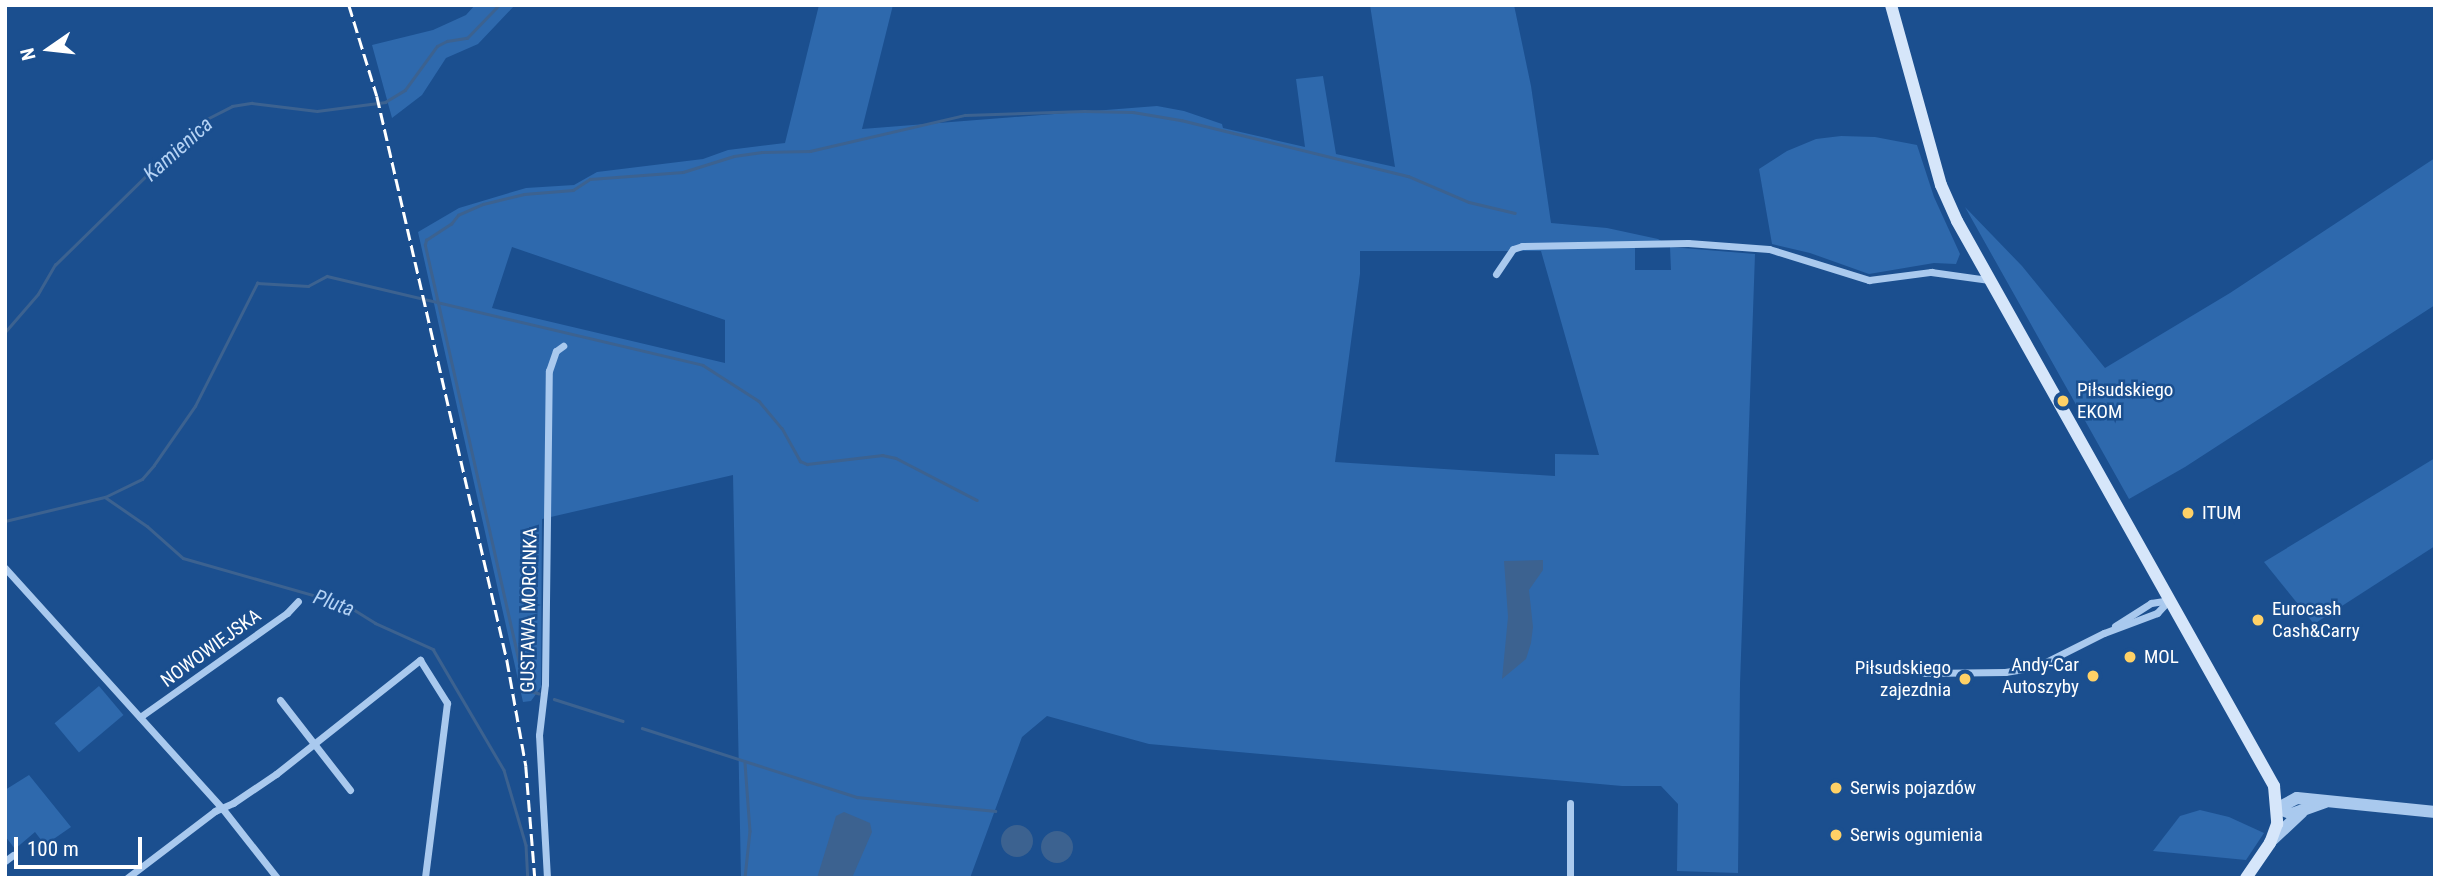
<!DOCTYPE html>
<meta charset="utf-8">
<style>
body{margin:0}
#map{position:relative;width:2440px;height:883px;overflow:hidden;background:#1b4f8f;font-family:"Roboto Condensed",sans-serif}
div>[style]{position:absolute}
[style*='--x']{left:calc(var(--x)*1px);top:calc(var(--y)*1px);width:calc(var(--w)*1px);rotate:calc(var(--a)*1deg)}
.green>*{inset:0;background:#2e69ad;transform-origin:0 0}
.water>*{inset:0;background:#3c6290}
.round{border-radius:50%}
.stream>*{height:2.5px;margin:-1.25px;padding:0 1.25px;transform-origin:1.25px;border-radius:1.25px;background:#3c6290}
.minor>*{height:7px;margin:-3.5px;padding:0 3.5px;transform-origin:3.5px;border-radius:3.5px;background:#a9c9ee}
.tertiary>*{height:12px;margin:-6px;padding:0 6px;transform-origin:6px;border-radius:6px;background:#a9c9ee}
.secondary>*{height:12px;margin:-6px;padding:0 6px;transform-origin:6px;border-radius:6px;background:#d6e6fa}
.rail>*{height:2.5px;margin-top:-1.25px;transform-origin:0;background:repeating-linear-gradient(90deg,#fff 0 12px,transparent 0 17px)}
.dots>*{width:19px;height:19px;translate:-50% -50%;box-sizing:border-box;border:4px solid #1b4f8f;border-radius:50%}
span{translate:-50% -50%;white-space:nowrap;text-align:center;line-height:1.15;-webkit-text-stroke:5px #1b4f8f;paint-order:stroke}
.poi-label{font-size:19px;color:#fff}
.left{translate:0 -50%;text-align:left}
.right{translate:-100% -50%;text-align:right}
.street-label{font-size:19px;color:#fff}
.water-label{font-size:21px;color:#b5d3f5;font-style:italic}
.frame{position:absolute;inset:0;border:7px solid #fff;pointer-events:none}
.north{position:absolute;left:14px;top:14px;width:70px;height:70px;-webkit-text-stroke:5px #1b4f8f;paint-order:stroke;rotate:256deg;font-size:19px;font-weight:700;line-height:28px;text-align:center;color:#fff}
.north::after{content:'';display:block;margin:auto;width:24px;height:32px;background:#fff;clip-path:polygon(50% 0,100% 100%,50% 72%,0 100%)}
.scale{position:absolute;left:14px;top:837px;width:128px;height:32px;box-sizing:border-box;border:4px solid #fff;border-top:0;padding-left:9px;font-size:21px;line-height:24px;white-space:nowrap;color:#fff;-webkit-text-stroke:5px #1b4f8f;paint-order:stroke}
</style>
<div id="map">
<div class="green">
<i style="clip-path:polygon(475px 5px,515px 5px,478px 44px,446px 58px,422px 95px,392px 118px,372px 45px,433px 30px,466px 15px)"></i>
<i style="clip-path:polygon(evenodd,819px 5px,893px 5px,862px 129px,1157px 106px,1184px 111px,1222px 124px,1223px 128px,1305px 147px,1296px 79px,1323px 76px,1336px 154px,1395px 167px,1370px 5px,1514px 5px,1531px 86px,1551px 223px,1607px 228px,1658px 239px,1671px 247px,1755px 254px,1740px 684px,1738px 873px,1677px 871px,1678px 804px,1661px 786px,1622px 786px,1149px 744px,1047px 716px,1022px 737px,970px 878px,741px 878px,733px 475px,542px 519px,541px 687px,531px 701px,523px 702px,418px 232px,459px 208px,526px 188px,574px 185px,597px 172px,703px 159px,728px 150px,785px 143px,819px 5px,512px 247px,725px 320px,725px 363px,492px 308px,512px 247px,819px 5px,1635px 247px,1670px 247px,1671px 270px,1635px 270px,1635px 247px,819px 5px,1360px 251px,1541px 251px,1599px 455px,1555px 454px,1555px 476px,1335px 462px,1360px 274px,1360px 251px)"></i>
<i style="clip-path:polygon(1841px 136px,1875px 137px,1917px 145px,1934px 197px,1960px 254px,1956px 264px,1934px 263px,1869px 274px,1810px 253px,1772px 244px,1759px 169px,1787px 151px,1816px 139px)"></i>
<i style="clip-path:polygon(2435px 158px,2435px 305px,2185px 467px,2129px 499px,1965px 207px,2022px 266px,2105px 368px,2230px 293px)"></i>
<i style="clip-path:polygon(2435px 458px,2435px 546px,2314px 624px,2264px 562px)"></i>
<i style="left:99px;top:686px;width:38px;height:58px;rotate:50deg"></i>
<i style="clip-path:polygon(29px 775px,71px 827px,45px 845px,35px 832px,15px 849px,5px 836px,5px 790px)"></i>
<i style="clip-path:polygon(2200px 810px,2229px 817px,2264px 833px,2246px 860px,2153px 851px,2180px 816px)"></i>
</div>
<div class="water">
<i style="clip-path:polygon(1543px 560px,1543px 570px,1529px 590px,1533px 627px,1531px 643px,1526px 659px,1502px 679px,1508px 617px,1504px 561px)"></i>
<i style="clip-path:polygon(844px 812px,870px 823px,872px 832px,852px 878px,817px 878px,836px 816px)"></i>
<i class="round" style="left:1001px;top:825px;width:32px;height:32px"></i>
<i class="round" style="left:1041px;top:831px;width:32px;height:32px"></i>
</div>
<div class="stream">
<i style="--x:5;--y:332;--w:50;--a:-49"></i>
<i style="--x:38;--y:294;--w:34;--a:-60"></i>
<i style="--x:55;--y:265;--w:204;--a:-44.4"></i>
<i style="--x:201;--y:122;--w:35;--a:-27"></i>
<i style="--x:232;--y:106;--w:20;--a:-9"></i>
<i style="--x:252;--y:103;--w:65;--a:7"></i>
<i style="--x:317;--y:111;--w:69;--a:-7.5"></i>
<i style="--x:385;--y:102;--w:23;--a:-31"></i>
<i style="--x:405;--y:90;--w:54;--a:-54"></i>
<i style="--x:437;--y:46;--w:11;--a:-27"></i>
<i style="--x:447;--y:41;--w:20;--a:-9"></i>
<i style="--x:467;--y:38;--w:46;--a:-45.9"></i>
<i style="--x:105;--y:497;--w:41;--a:-25.9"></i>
<i style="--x:142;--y:479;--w:18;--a:-49"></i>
<i style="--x:154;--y:465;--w:72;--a:-55.2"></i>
<i style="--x:195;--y:406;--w:138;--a:-63.2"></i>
<i style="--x:257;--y:283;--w:51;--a:3.4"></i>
<i style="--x:308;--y:286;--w:21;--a:-28"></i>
<i style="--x:327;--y:276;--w:386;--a:13.3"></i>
<i style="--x:703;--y:365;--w:67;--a:32.7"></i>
<i style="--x:759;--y:401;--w:35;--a:50"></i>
<i style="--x:782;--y:428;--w:38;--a:61"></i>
<i style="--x:800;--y:461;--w:8;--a:23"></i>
<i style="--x:807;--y:464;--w:76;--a:-6.8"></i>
<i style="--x:882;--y:455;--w:14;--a:12"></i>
<i style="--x:896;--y:458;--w:91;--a:27.4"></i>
<i style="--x:5;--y:521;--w:103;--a:-13.5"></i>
<i style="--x:105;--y:497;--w:51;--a:34.6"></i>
<i style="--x:147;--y:526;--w:48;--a:41.6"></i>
<i style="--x:183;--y:558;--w:168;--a:15.9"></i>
<i style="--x:345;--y:604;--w:36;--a:32"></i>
<i style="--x:375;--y:623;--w:64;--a:24.1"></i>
<i style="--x:433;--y:649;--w:140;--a:59.6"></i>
<i style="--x:504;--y:770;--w:78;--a:73.7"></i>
<i style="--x:526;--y:845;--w:33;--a:87"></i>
<i style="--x:539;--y:694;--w:10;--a:-163"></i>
<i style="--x:529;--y:691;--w:8;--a:-130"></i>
<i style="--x:524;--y:685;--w:451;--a:-102.7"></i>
<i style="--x:425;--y:245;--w:5;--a:-79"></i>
<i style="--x:426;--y:240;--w:30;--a:-33"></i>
<i style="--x:451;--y:224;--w:11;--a:-52"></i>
<i style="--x:458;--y:215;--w:27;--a:-24"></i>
<i style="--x:483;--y:204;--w:42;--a:-13.7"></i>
<i style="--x:524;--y:194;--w:49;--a:-4.7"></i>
<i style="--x:573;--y:190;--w:20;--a:-33"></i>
<i style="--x:590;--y:179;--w:93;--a:-4.3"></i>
<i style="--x:683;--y:172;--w:53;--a:-17.4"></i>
<i style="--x:734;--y:156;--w:28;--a:-8"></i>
<i style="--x:762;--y:152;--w:48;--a:-1.2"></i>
<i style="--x:810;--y:151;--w:159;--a:-13.1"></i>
<i style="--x:965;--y:115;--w:119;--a:-1.9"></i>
<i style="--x:1084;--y:111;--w:49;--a:1.2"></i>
<i style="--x:1133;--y:112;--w:49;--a:9.5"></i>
<i style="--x:1181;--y:120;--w:234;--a:13.9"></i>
<i style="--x:1408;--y:176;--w:66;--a:23.1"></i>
<i style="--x:1469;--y:202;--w:47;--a:13.4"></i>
<i style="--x:554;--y:699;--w:72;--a:17.7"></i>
<i style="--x:642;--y:728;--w:226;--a:17.8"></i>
<i style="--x:857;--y:797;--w:139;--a:5.8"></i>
<i style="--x:745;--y:763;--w:68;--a:85.8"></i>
<i style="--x:750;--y:831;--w:47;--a:96.1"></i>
</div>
<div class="minor">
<i style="--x:1496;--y:274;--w:30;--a:-56"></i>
<i style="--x:1513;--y:249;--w:9;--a:-18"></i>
<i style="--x:1522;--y:246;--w:166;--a:-1"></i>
<i style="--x:1688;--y:243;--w:81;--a:4.2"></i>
<i style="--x:1769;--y:249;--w:105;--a:17.2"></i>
<i style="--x:1869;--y:280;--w:63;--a:-7.4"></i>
<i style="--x:1931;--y:272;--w:59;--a:7.9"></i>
<i style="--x:5;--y:568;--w:324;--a:47.9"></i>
<i style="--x:222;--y:808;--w:89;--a:51.8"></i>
<i style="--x:2115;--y:626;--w:43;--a:-32.6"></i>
<i style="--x:2151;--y:603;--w:18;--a:-9"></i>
<i style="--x:1924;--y:673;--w:81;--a:-0.7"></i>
<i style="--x:2005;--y:672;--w:31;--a:-9"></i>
<i style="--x:2036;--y:667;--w:76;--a:-26.6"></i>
<i style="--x:2104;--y:633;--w:57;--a:-20.7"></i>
<i style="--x:2157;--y:613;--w:18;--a:-47"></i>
<i style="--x:280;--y:700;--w:114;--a:52.1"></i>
<i style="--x:140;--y:717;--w:180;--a:-35.3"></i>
<i style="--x:287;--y:613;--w:16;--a:-47"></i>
<i style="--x:1570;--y:803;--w:75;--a:90"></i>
<i style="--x:5;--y:861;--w:10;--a:-37"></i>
<i style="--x:127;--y:878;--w:111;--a:-37.3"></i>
<i style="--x:215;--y:811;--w:20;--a:-24"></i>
<i style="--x:233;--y:803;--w:52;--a:-34"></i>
<i style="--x:276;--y:774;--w:184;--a:-38.4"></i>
<i style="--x:420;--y:660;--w:51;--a:57.9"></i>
<i style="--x:447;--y:703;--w:176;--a:97.2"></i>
<i style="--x:547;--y:878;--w:143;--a:-93.2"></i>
<i style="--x:539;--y:735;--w:51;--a:-83.3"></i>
<i style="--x:545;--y:684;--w:313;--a:-89.3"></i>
<i style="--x:549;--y:371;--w:21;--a:-71"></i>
<i style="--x:556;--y:351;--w:9;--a:-36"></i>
</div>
<div class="tertiary">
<i style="--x:2325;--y:802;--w:35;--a:160"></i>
<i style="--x:2292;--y:814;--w:15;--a:-157"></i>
<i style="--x:2278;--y:808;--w:21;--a:-28"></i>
<i style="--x:2297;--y:798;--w:139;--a:5.8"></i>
<i style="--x:2270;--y:842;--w:44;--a:-43.2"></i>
</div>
<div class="secondary">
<i style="--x:1891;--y:5;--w:187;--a:74.5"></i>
<i style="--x:1941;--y:185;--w:39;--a:66"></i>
<i style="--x:1957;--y:221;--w:648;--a:60.7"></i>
<i style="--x:2274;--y:786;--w:38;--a:85"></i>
<i style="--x:2277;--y:824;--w:20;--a:110"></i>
<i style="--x:2270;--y:843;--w:42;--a:124.4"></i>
</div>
<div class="rail">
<i style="--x:349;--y:5;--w:95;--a:72.9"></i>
<i style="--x:377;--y:96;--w:579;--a:77.02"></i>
<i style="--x:507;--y:660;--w:108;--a:79.8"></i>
<i style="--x:526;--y:766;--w:112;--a:85.4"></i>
</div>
<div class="dots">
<i style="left:2063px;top:401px;background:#ffd166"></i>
<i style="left:2188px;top:513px;background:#ffd166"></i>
<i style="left:2258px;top:620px;background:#ffd166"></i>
<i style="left:2130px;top:657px;background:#ffd166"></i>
<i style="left:2093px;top:676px;background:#ffd166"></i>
<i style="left:1965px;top:679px;background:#ffd166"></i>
<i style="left:1836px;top:788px;background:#ffd166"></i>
<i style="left:1836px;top:835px;background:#ffd166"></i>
</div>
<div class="poi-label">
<span class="left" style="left:2077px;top:401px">Piłsudskiego<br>EKOM</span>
<span class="left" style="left:2202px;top:513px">ITUM</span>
<span class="left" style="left:2272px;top:620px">Eurocash<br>Cash&amp;Carry</span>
<span class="left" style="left:2144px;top:657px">MOL</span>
<span class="right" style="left:2079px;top:676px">Andy-Car<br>Autoszyby</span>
<span class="right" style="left:1951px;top:679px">Piłsudskiego<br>zajezdnia</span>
<span class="left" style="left:1850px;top:788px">Serwis pojazdów</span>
<span class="left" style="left:1850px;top:835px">Serwis ogumienia</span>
</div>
<div class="street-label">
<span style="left:529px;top:610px;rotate:-89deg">GUSTAWA MORCINKA</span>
<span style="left:211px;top:648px;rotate:-36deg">NOWOWIEJSKA</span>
</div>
<div class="water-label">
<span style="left:178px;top:149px;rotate:-42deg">Kamienica</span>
<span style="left:334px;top:603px;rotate:20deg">Pluta</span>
</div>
<div class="frame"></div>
<div class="north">N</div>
<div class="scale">100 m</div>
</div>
